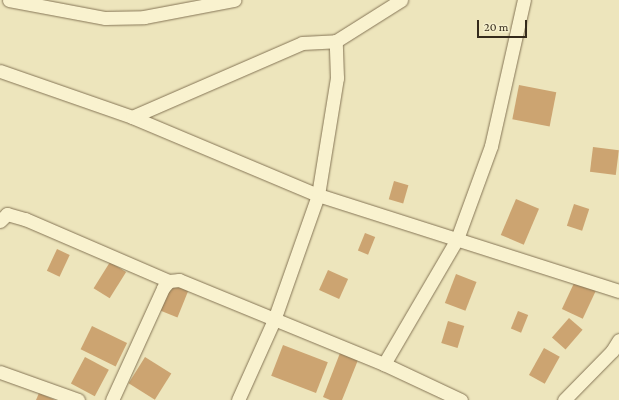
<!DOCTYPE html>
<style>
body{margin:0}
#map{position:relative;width:619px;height:400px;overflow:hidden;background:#ede5bc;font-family:"Crimson Pro",serif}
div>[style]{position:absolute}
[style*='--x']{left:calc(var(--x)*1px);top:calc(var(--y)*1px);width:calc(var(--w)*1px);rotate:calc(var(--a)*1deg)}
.building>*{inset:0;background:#cca471;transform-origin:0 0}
.roads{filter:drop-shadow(0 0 1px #857556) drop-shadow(0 0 1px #857556)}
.street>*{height:13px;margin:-6.5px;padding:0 6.5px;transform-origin:6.5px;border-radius:6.5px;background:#f9f2cf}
span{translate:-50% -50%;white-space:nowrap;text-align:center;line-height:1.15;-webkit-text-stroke:3px #f5efcb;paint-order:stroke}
.scale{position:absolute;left:477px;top:20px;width:50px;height:18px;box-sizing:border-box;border:2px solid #342a1b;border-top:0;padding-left:5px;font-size:12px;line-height:14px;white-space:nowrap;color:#342a1b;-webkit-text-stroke:3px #f5efcb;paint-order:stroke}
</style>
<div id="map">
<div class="building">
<i style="left:519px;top:85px;width:38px;height:35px;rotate:11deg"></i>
<i style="left:593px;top:147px;width:26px;height:25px;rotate:7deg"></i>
<i style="left:394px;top:181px;width:15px;height:19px;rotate:16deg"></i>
<i style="left:516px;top:199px;width:25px;height:39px;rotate:23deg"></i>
<i style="left:574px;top:204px;width:16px;height:23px;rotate:18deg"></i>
<i style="left:365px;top:233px;width:11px;height:19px;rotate:22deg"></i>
<i style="left:57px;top:249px;width:14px;height:24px;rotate:25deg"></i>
<i style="left:110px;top:262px;width:19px;height:31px;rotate:32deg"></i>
<i style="left:328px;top:270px;width:22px;height:22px;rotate:24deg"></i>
<i style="left:456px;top:274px;width:22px;height:31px;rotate:21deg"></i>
<i style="left:575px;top:281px;width:23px;height:31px;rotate:25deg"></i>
<i style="left:172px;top:283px;width:18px;height:30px;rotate:22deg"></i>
<i style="left:518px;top:311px;width:11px;height:19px;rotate:22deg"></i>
<i style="left:569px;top:318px;width:18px;height:26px;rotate:41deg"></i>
<i style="left:448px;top:321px;width:17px;height:23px;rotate:17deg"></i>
<i style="left:92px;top:326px;width:39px;height:26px;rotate:26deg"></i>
<i style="left:283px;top:345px;width:48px;height:33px;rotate:21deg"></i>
<i style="left:544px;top:348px;width:18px;height:31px;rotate:29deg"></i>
<i style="clip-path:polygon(340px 353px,358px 360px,342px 400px,330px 400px,323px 397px)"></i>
<i style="left:85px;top:357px;width:27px;height:30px;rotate:28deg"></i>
<i style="left:145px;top:357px;width:31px;height:31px;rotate:32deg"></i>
<i style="clip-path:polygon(39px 393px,55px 400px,36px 400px)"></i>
</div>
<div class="roads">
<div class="street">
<i style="--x:9;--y:0;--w:98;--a:10.6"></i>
<i style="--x:105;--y:18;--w:39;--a:-1"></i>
<i style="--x:144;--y:17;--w:92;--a:-10.7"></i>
<i style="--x:0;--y:71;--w:140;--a:19.2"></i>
<i style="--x:132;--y:117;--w:202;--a:22.8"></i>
<i style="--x:318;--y:195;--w:316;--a:17.7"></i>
<i style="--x:132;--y:117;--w:185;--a:-23.5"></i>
<i style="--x:302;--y:43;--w:34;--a:-3"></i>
<i style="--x:336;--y:41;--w:77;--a:-32.2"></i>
<i style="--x:0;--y:221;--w:10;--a:-45"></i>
<i style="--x:7;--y:214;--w:19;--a:16"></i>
<i style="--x:25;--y:219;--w:157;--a:23.3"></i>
<i style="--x:384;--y:364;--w:145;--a:-59.7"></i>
<i style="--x:457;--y:239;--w:99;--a:-69.9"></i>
<i style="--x:491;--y:146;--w:150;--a:-77.3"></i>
<i style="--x:0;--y:372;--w:83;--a:19.7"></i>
<i style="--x:112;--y:400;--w:123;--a:-65.5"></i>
<i style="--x:163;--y:288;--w:9;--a:-49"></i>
<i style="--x:169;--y:281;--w:10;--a:-6"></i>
<i style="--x:179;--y:280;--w:222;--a:22.3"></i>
<i style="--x:384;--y:364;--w:85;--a:25.1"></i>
<i style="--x:238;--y:400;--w:88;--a:-65.8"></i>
<i style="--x:274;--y:320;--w:133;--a:-70.6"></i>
<i style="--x:318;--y:195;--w:119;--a:-80.8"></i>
<i style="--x:337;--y:78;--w:37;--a:-92"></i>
<i style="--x:564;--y:400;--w:69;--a:-45.6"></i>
<i style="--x:612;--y:351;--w:13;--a:-58"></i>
</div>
</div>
<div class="scale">20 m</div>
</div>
